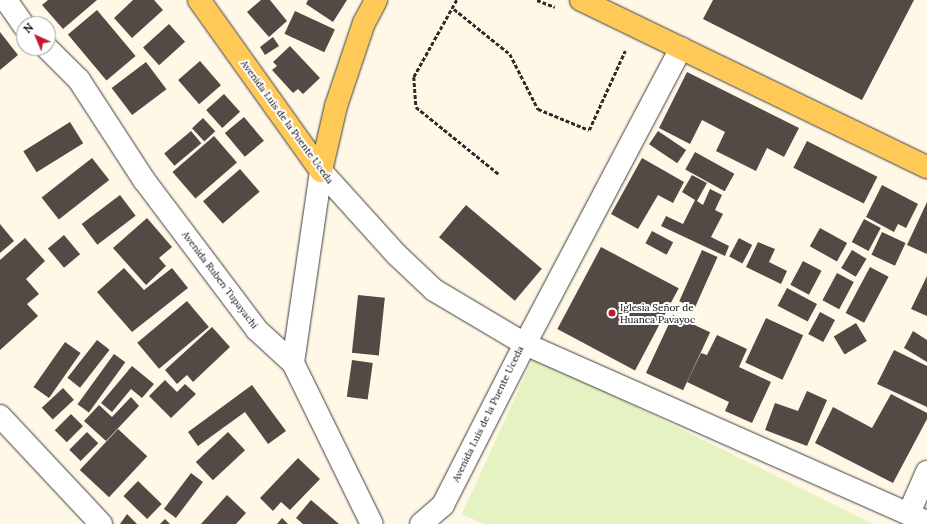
<!DOCTYPE html>
<meta charset="utf-8">
<style>
body{margin:0}
#map{position:relative;width:927px;height:524px;overflow:hidden;background:#fff8e7;font-family:Lora,serif}
div>[style]{position:absolute}
[style*='--x']{left:calc(var(--x)*1px);top:calc(var(--y)*1px);width:calc(var(--w)*1px);rotate:calc(var(--a)*1deg)}
.pitch>*{inset:0;background:#e5f2c1}
.building>*{inset:0;background:#534a46;transform-origin:0 0}
.path>*{height:2.5px;margin-top:-1.25px;transform-origin:0;background:repeating-linear-gradient(90deg,#2c2c2c 0 4px,transparent 0 6px)}
.roads{filter:drop-shadow(0 0 1px #3d3d3d) drop-shadow(0 0 1px #3d3d3d)}
.minor>*{height:22px;margin:-11px;padding:0 11px;transform-origin:11px;border-radius:11px;background:#fff}
.tertiary>*{height:22px;margin:-11px;padding:0 11px;transform-origin:11px;border-radius:11px;background:#fff}
.primary>*{height:22px;margin:-11px;padding:0 11px;transform-origin:11px;border-radius:11px;background:#ffc957}
.dots>*{width:11px;height:11px;translate:-50% -50%;box-sizing:border-box;border:2px solid #fff;border-radius:50%}
span{translate:-50% -50%;white-space:nowrap;text-align:center;line-height:1.15;-webkit-text-stroke:4px #fff;paint-order:stroke}
.street-label{font-size:10px;color:#0a0a0a}
.poi-label{font-size:10px;color:#0a0a0a}
.left{translate:0 -50%;text-align:left}
.north{position:absolute;left:16px;top:16px;width:40px;height:40px;box-sizing:border-box;background:#fff;border:1px solid #9d9d9d;border-radius:50%;rotate:316deg;font-size:11px;font-weight:700;line-height:16px;text-align:center;color:#0a0a0a}
.north::after{content:'';display:block;margin:auto;width:14px;height:18px;background:#c3182d;clip-path:polygon(50% 0,100% 100%,50% 72%,0 100%)}
</style>
<div id="map">
<div class="pitch">
<i style="clip-path:polygon(534px 356px,873px 524px,484px 524px,462px 514px)"></i>
</div>
<div class="building">
<i style="clip-path:polygon(48px 0,97px 0,63px 29px,42px 5px)"></i>
<i style="clip-path:polygon(133px 0,154px 0,163px 10px,132px 38px,114px 18px)"></i>
<i style="clip-path:polygon(261px 0,270px 0,287px 21px,269px 37px,247px 12px)"></i>
<i style="clip-path:polygon(308px 0,347px 0,333px 22px,306px 4px)"></i>
<i style="clip-path:polygon(713px 0,914px 0,862px 100px,703px 19px)"></i>
<i style="left:97px;top:10px;width:60px;height:38px;rotate:50deg"></i>
<i style="left:295px;top:11px;width:44px;height:25px;rotate:25deg"></i>
<i style="left:169px;top:24px;width:24px;height:35px;rotate:48deg"></i>
<i style="clip-path:polygon(0 32px,18px 55px,0 70px)"></i>
<i style="clip-path:polygon(273px 37px,279px 46px,265px 55px,260px 47px)"></i>
<i style="clip-path:polygon(290px 46px,320px 78px,303px 94px,298px 89px,293px 93px,272px 70px,277px 66px,273px 62px)"></i>
<i style="left:200px;top:61px;width:32px;height:29px;rotate:49deg"></i>
<i style="left:146px;top:62px;width:34px;height:43px;rotate:53deg"></i>
<i style="clip-path:polygon(687px 72px,799px 128px,784px 157px,767px 148px,756px 171px,716px 151px,725px 132px,702px 120px,690px 144px,659px 128px)"></i>
<i style="left:224px;top:94px;width:24px;height:24px;rotate:48deg"></i>
<i style="left:244px;top:117px;width:31px;height:25px;rotate:50deg"></i>
<i style="left:203px;top:118px;width:18px;height:15px;rotate:47deg"></i>
<i style="left:70px;top:122px;width:25px;height:55px;rotate:58deg"></i>
<i style="left:191px;top:131px;width:16px;height:35px;rotate:50deg"></i>
<i style="left:658px;top:131px;width:34px;height:16px;rotate:34deg"></i>
<i style="left:214px;top:136px;width:35px;height:55px;rotate:49deg"></i>
<i style="left:807px;top:141px;width:79px;height:30px;rotate:27deg"></i>
<i style="left:695px;top:152px;width:45px;height:20px;rotate:29deg"></i>
<i style="left:92px;top:158px;width:28px;height:64px;rotate:52deg"></i>
<i style="clip-path:polygon(642px 158px,684px 182px,673px 203px,658px 195px,638px 229px,611px 214px)"></i>
<i style="left:240px;top:169px;width:30px;height:49px;rotate:49deg"></i>
<i style="clip-path:polygon(692px 175px,707px 183px,697px 201px,703px 205px,710px 189px,722px 195px,715px 210px,723px 214px,711px 237px,729px 246px,725px 256px,661px 226px,666px 216px,683px 224px,695px 200px,682px 192px)"></i>
<i style="clip-path:polygon(882px 185px,918px 204px,906px 228px,898px 224px,894px 232px,866px 217px)"></i>
<i style="left:120px;top:195px;width:26px;height:48px;rotate:53deg"></i>
<i style="clip-path:polygon(927px 202px,927px 254px,907px 245px)"></i>
<i style="left:466px;top:205px;width:99px;height:42px;rotate:40deg"></i>
<i style="clip-path:polygon(147px 218px,172px 247px,159px 258px,166px 266px,146px 285px,113px 248px)"></i>
<i style="left:864px;top:219px;width:19px;height:26px;rotate:28deg"></i>
<i style="clip-path:polygon(0 224px,14px 241px,0 253px)"></i>
<i style="left:820px;top:228px;width:31px;height:21px;rotate:29deg"></i>
<i style="left:652px;top:231px;width:24px;height:14px;rotate:28deg"></i>
<i style="left:882px;top:232px;width:26px;height:25px;rotate:25deg"></i>
<i style="left:64px;top:235px;width:25px;height:21px;rotate:50deg"></i>
<i style="clip-path:polygon(25px 238px,45px 261px,26px 279px,39px 294px,27px 304px,38px 316px,0 350px,0 260px)"></i>
<i style="left:739px;top:238px;width:15px;height:21px;rotate:28deg"></i>
<i style="clip-path:polygon(758px 242px,775px 249px,769px 262px,787px 271px,781px 284px,746px 267px)"></i>
<i style="left:601px;top:247px;width:88px;height:93px;rotate:28deg"></i>
<i style="left:702px;top:250px;width:17px;height:56px;rotate:24deg"></i>
<i style="left:852px;top:250px;width:17px;height:21px;rotate:31deg"></i>
<i style="left:803px;top:261px;width:21px;height:27px;rotate:28deg"></i>
<i style="left:870px;top:267px;width:21px;height:52px;rotate:28deg"></i>
<i style="clip-path:polygon(124px 268px,144px 290px,172px 268px,188px 288px,132px 332px,97px 292px)"></i>
<i style="left:837px;top:273px;width:19px;height:31px;rotate:28deg"></i>
<i style="clip-path:polygon(927px 276px,927px 316px,911px 309px)"></i>
<i style="left:787px;top:288px;width:34px;height:20px;rotate:28deg"></i>
<i style="left:358px;top:295px;width:27px;height:58px;rotate:6deg"></i>
<i style="left:187px;top:301px;width:34px;height:65px;rotate:50deg"></i>
<i style="left:820px;top:312px;width:17px;height:25px;rotate:28deg"></i>
<i style="left:673px;top:315px;width:41px;height:64px;rotate:25deg"></i>
<i style="left:766px;top:318px;width:41px;height:49px;rotate:25deg"></i>
<i style="left:856px;top:323px;width:21px;height:26px;rotate:59deg"></i>
<i style="clip-path:polygon(212px 327px,230px 347px,193px 382px,187px 375px,177px 384px,165px 370px)"></i>
<i style="clip-path:polygon(913px 331px,927px 340px,927px 362px,904px 348px)"></i>
<i style="clip-path:polygon(717px 335px,747px 349px,739px 367px,771px 382px,752px 423px,725px 411px,729px 402px,687px 382px,701px 353px,707px 355px)"></i>
<i style="left:97px;top:340px;width:16px;height:48px;rotate:38deg"></i>
<i style="left:65px;top:342px;width:19px;height:55px;rotate:35deg"></i>
<i style="clip-path:polygon(894px 350px,927px 366px,927px 407px,877px 384px)"></i>
<i style="left:114px;top:354px;width:14px;height:62px;rotate:36deg"></i>
<i style="left:352px;top:360px;width:21px;height:37px;rotate:8deg"></i>
<i style="clip-path:polygon(132px 366px,154px 384px,142px 398px,131px 389px,112px 412px,101px 403px)"></i>
<i style="clip-path:polygon(165px 380px,177px 392px,185px 384px,196px 394px,171px 418px,149px 396px)"></i>
<i style="clip-path:polygon(252px 385px,286px 431px,268px 444px,245px 412px,198px 446px,188px 432px)"></i>
<i style="left:63px;top:388px;width:16px;height:29px;rotate:47deg"></i>
<i style="clip-path:polygon(807px 391px,827px 400px,807px 446px,765px 430px,775px 403px,798px 411px)"></i>
<i style="clip-path:polygon(891px 394px,927px 413px,927px 419px,893px 483px,815px 443px,833px 407px,872px 428px)"></i>
<i style="clip-path:polygon(131px 397px,139px 406px,106px 441px,84px 421px,99px 405px,112px 417px)"></i>
<i style="left:71px;top:414px;width:17px;height:23px;rotate:45deg"></i>
<i style="left:118px;top:429px;width:40px;height:56px;rotate:43deg"></i>
<i style="left:87px;top:432px;width:16px;height:25px;rotate:45deg"></i>
<i style="left:228px;top:432px;width:25px;height:44px;rotate:47deg"></i>
<i style="clip-path:polygon(298px 458px,320px 479px,290px 510px,281px 502px,273px 511px,260px 498px)"></i>
<i style="left:191px;top:473px;width:15px;height:45px;rotate:37deg"></i>
<i style="left:138px;top:481px;width:33px;height:21px;rotate:44deg"></i>
<i style="clip-path:polygon(227px 495px,246px 513px,236px 524px,201px 524px)"></i>
<i style="clip-path:polygon(311px 500px,339px 524px,303px 524px,296px 518px)"></i>
<i style="clip-path:polygon(127px 514px,137px 524px,120px 524px)"></i>
<i style="clip-path:polygon(282px 518px,288px 524px,277px 524px)"></i>
<i style="clip-path:polygon(165px 519px,170px 524px,160px 524px)"></i>
</div>
<div class="path">
<i style="--x:457;--y:0;--w:88;--a:119.2"></i>
<i style="--x:414;--y:77;--w:30;--a:86"></i>
<i style="--x:416;--y:107;--w:108;--a:39"></i>
<i style="--x:537;--y:0;--w:19;--a:21"></i>
<i style="--x:454;--y:9;--w:72;--a:38.8"></i>
<i style="--x:510;--y:54;--w:62;--a:63"></i>
<i style="--x:538;--y:109;--w:55;--a:22.4"></i>
<i style="--x:589;--y:130;--w:87;--a:-65.5"></i>
</div>
<div class="roads">
<div class="minor">
<i style="--x:6;--y:0;--w:32;--a:55"></i>
<i style="--x:47;--y:48;--w:45;--a:45"></i>
<i style="--x:79;--y:80;--w:119;--a:57"></i>
<i style="--x:144;--y:180;--w:188;--a:53"></i>
<i style="--x:257;--y:330;--w:49;--a:42.5"></i>
<i style="--x:681;--y:48;--w:335;--a:117.8"></i>
<i style="--x:525;--y:344;--w:440;--a:23.9"></i>
<i style="--x:321;--y:171;--w:113;--a:47.9"></i>
<i style="--x:397;--y:255;--w:51;--a:43.4"></i>
<i style="--x:434;--y:290;--w:106;--a:30.7"></i>
<i style="--x:525;--y:344;--w:181;--a:117"></i>
<i style="--x:443;--y:505;--w:29;--a:139"></i>
<i style="--x:0;--y:416;--w:148;--a:46.9"></i>
<i style="--x:909;--y:513;--w:45;--a:-66.3"></i>
</div>
<div class="tertiary">
<i style="--x:321;--y:171;--w:194;--a:98.3"></i>
<i style="--x:293;--y:363;--w:179;--a:63.9"></i>
</div>
<div class="primary">
<i style="--x:199;--y:0;--w:210;--a:54.5"></i>
<i style="--x:581;--y:0;--w:384;--a:25.8"></i>
<i style="--x:321;--y:171;--w:67;--a:-77"></i>
<i style="--x:336;--y:106;--w:88;--a:-71.4"></i>
<i style="--x:364;--y:23;--w:26;--a:-62"></i>
</div>
</div>
<div class="dots">
<i style="left:612px;top:313px;background:#c3182d"></i>
</div>
<div class="street-label">
<span style="left:287px;top:122px;rotate:54deg">Avenida Luis de la Puente Uceda</span>
<span style="left:220px;top:280px;rotate:53deg">Avenida Ruben Tupayachi</span>
<span style="left:488px;top:414px;rotate:-64deg">Avenida Luis de la Puente Uceda</span>
</div>
<div class="poi-label">
<span class="left" style="left:620px;top:313px">Iglesia Señor de<br>Huanca Pavayoc</span>
</div>
<div class="north">N</div>
</div>
